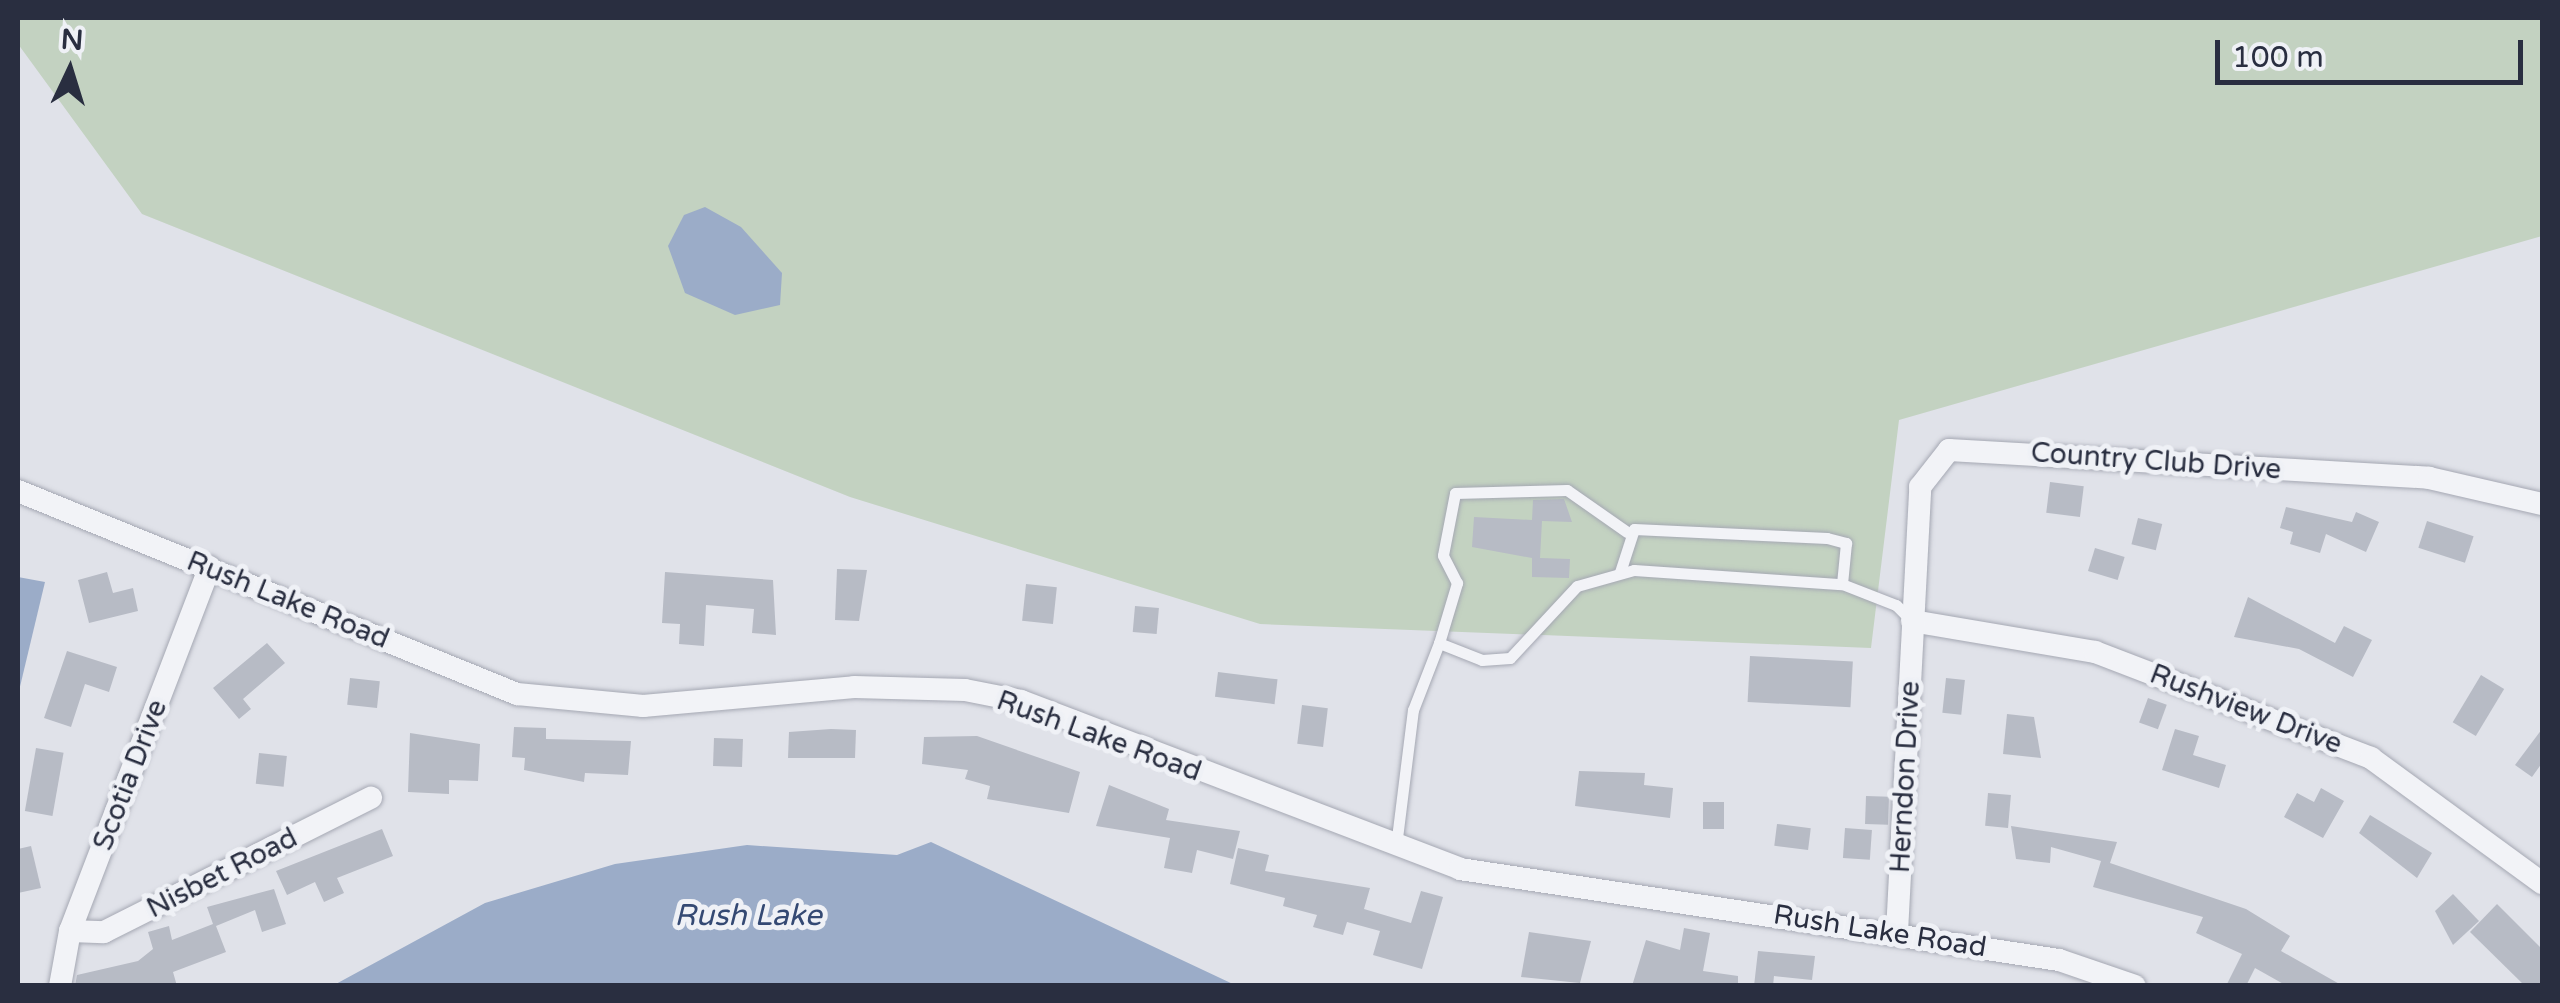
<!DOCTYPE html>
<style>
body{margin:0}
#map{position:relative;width:2560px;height:1003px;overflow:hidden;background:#e0e2e9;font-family:"Varela Round",sans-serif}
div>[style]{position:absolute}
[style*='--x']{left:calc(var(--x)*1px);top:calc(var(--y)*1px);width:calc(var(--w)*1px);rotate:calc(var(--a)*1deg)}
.green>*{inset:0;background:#c3d2c1}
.water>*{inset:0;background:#9bacc8}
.building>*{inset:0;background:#b7bbc5;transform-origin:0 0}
.roads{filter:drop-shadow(0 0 2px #a5a8b3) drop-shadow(0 0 2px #a5a8b3)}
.service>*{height:11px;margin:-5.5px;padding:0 5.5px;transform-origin:5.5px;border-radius:5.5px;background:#f2f3f7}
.minor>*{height:22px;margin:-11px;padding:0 11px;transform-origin:11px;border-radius:11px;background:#f2f3f7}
span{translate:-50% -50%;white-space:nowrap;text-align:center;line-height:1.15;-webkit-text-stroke:10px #eff1f6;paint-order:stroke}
.street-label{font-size:28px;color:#292e40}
.water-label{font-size:30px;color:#344973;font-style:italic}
.frame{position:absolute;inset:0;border:20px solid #292e40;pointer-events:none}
.north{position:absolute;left:20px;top:20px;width:100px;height:100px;-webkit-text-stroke:8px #eff1f6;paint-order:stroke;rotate:4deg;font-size:28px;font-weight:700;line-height:40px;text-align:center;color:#292e40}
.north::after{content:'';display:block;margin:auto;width:35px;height:45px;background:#292e40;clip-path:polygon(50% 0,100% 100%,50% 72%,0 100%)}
.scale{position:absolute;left:2215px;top:40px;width:308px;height:45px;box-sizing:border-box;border:5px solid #292e40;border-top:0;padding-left:12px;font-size:30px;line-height:35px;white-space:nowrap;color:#292e40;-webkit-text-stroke:8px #eff1f6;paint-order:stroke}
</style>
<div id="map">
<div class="green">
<i style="clip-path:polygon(18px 18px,2542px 18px,2542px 236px,1899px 420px,1871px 648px,1260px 624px,850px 497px,142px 214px,18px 44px)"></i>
</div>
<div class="water">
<i style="clip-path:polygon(705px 207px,741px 227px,782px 273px,780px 305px,735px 315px,685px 293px,668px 246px,684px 215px)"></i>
<i style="clip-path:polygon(18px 577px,45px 582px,18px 695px)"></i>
<i style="clip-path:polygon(931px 842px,1235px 985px,334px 985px,485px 903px,615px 864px,747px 845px,897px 855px)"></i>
</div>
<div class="building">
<i style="left:2050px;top:482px;width:34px;height:31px;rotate:7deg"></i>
<i style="clip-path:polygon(1564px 499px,1572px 522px,1542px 521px,1540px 558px,1570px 559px,1569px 578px,1532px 577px,1532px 558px,1472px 547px,1474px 517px,1532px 520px,1533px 500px)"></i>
<i style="clip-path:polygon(2286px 507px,2352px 522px,2356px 512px,2379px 522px,2366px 552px,2326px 534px,2320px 553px,2290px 544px,2293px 532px,2280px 528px)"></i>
<i style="left:2138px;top:518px;width:25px;height:27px;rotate:14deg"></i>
<i style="left:2427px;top:521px;width:49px;height:28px;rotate:18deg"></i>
<i style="left:2095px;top:548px;width:31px;height:24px;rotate:17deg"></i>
<i style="clip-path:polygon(837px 569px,867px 570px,859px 621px,835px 620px)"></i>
<i style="clip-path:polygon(107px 572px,113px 593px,133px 588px,138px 611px,89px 623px,78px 580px)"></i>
<i style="clip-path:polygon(665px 572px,773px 580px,776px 635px,752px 633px,754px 609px,706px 605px,704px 646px,679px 644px,680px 624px,662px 623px)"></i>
<i style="left:1026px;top:584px;width:31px;height:37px;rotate:6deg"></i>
<i style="clip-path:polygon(2248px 597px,2335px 643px,2344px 626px,2372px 640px,2353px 677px,2299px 649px,2234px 637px)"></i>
<i style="left:1135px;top:606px;width:24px;height:26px;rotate:5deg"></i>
<i style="clip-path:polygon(267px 643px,285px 663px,243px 699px,251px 709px,239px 719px,213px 688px)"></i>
<i style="clip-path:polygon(67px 651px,117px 667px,109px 692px,85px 684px,71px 727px,44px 718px)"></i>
<i style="left:1750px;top:656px;width:103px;height:46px;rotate:3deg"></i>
<i style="left:1218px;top:672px;width:60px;height:25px;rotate:7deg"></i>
<i style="left:2481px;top:675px;width:27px;height:55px;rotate:31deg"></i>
<i style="left:350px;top:678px;width:30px;height:27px;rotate:6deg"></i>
<i style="left:1946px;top:678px;width:19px;height:35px;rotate:6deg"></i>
<i style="left:2148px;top:698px;width:20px;height:26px;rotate:20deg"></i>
<i style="left:1302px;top:705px;width:26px;height:39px;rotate:7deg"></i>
<i style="clip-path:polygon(2007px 714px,2034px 717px,2041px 758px,2003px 754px)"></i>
<i style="clip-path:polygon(514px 727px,546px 728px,546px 739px,631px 741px,628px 775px,585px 773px,584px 782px,524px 770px,525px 758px,512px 757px)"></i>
<i style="clip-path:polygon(831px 729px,856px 730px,855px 758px,788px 758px,789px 732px)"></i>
<i style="clip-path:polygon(2175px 729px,2199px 736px,2193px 755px,2226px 765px,2219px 788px,2162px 770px)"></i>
<i style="clip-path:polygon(2542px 729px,2542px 763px,2532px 777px,2515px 765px)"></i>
<i style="clip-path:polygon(410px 733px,480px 744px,478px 781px,449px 780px,449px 794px,408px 792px)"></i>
<i style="clip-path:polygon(977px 736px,1080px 772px,1069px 813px,987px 799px,990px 786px,965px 779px,968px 770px,922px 764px,924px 737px)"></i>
<i style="left:714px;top:738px;width:29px;height:28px;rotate:2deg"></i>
<i style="left:36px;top:748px;width:28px;height:64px;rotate:10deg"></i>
<i style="left:259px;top:753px;width:28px;height:31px;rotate:6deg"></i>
<i style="clip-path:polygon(1579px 771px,1645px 773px,1644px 785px,1673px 788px,1670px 818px,1575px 806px)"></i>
<i style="clip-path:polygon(1109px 785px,1169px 809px,1166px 820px,1240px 831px,1233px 859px,1197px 850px,1192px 873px,1164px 868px,1170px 838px,1096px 826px)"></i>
<i style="clip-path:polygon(2321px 788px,2344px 801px,2323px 838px,2284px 817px,2297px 793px,2314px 802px)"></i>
<i style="left:1988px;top:793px;width:23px;height:33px;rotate:5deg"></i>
<i style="left:1866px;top:796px;width:23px;height:28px;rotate:2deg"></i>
<i style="left:1703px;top:802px;width:21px;height:27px"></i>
<i style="clip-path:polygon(2370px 815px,2432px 853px,2417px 878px,2359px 833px)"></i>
<i style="left:1777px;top:824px;width:34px;height:22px;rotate:7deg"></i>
<i style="clip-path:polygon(2011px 826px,2117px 842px,2110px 863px,2246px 909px,2290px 936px,2281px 951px,2343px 986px,2287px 986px,2255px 968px,2246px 986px,2226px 986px,2242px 954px,2196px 933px,2203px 917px,2093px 887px,2101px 861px,2051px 847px,2050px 863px,2016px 859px)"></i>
<i style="left:1845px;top:828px;width:27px;height:30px;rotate:4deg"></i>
<i style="clip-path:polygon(382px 829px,393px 856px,337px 878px,344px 893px,324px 902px,315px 882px,287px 895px,276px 871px)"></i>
<i style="clip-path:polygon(31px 846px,41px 888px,18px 893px,18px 849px)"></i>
<i style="clip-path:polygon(1238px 848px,1269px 855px,1265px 871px,1370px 888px,1364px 909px,1411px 923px,1421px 891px,1443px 897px,1422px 969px,1373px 955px,1380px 931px,1347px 922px,1343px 935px,1313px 927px,1317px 915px,1283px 906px,1285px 898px,1230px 884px)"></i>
<i style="clip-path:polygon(274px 889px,286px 924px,262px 932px,255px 910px,216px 926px,226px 952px,173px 972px,177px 986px,75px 986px,77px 975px,138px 961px,153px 949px,148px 932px,169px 926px,172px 940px,213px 924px,207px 907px)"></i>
<i style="clip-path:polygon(2453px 894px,2479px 921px,2453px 945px,2435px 911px)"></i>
<i style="clip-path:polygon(2497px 904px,2542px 949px,2542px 986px,2525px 986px,2470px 932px)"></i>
<i style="clip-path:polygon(1684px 928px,1710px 933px,1703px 971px,1738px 976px,1738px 986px,1632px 986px,1646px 940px,1680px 950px)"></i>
<i style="clip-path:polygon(1529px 932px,1591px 941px,1580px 983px,1521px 977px)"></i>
<i style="clip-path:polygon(1758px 951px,1815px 956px,1812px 980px,1774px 976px,1773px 986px,1754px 986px)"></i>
</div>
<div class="roads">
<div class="service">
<i style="--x:1620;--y:572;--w:45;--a:-72"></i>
<i style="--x:1634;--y:529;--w:193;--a:2.7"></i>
<i style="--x:1827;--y:538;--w:20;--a:15"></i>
<i style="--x:1846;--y:543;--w:41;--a:95.6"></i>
<i style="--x:1439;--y:643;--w:63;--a:-73.3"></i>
<i style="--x:1457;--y:583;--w:31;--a:-117"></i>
<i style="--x:1443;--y:555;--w:63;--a:-79"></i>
<i style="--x:1455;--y:493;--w:112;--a:-1.5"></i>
<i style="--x:1567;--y:490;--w:73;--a:35"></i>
<i style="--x:1396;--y:846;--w:137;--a:-82.9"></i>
<i style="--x:1413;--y:710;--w:72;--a:-68.8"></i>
<i style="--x:1439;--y:643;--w:46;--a:21.6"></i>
<i style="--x:1482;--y:660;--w:28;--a:-4"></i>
<i style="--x:1510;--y:658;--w:98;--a:-47.1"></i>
<i style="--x:1577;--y:586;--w:59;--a:-15.7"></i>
<i style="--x:1634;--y:570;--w:208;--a:3.9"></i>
<i style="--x:1842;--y:584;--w:58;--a:21.3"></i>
<i style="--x:1896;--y:605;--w:23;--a:45"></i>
</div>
<div class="minor">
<i style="--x:18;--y:491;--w:539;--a:22.14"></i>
<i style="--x:517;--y:694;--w:127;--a:5.4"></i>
<i style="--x:643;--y:706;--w:212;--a:-5.1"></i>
<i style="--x:854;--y:687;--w:111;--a:1.5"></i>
<i style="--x:965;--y:690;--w:57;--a:11.1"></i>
<i style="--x:1021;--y:701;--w:470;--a:20.9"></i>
<i style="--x:1460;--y:869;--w:606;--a:8.64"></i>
<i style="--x:2059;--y:960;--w:80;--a:18.9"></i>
<i style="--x:1912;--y:621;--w:186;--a:9.6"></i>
<i style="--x:2095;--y:652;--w:296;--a:21"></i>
<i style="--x:2371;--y:758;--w:212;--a:36.2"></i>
<i style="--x:70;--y:931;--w:34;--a:2"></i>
<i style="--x:104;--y:932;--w:299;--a:-26.7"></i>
<i style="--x:1897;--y:932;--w:446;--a:-87"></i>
<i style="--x:1920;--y:487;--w:47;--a:-51.9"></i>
<i style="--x:1949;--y:450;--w:481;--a:3.3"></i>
<i style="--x:2429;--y:478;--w:116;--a:13"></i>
<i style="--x:60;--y:986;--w:56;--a:-79.7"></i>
<i style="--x:70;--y:931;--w:390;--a:-69"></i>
</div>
</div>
<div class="street-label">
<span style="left:2156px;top:461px;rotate:4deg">Country Club Drive</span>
<span style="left:288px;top:600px;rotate:22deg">Rush Lake Road</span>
<span style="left:2246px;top:709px;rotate:21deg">Rushview Drive</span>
<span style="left:1099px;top:736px;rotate:20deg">Rush Lake Road</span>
<span style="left:130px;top:775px;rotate:-69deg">Scotia Drive</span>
<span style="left:1905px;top:777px;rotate:-87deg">Herndon Drive</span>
<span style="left:222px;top:873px;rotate:-27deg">Nisbet Road</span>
<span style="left:1880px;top:931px;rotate:9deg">Rush Lake Road</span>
</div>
<div class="water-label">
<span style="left:748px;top:916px">Rush Lake</span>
</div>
<div class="frame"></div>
<div class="north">N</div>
<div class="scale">100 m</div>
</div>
